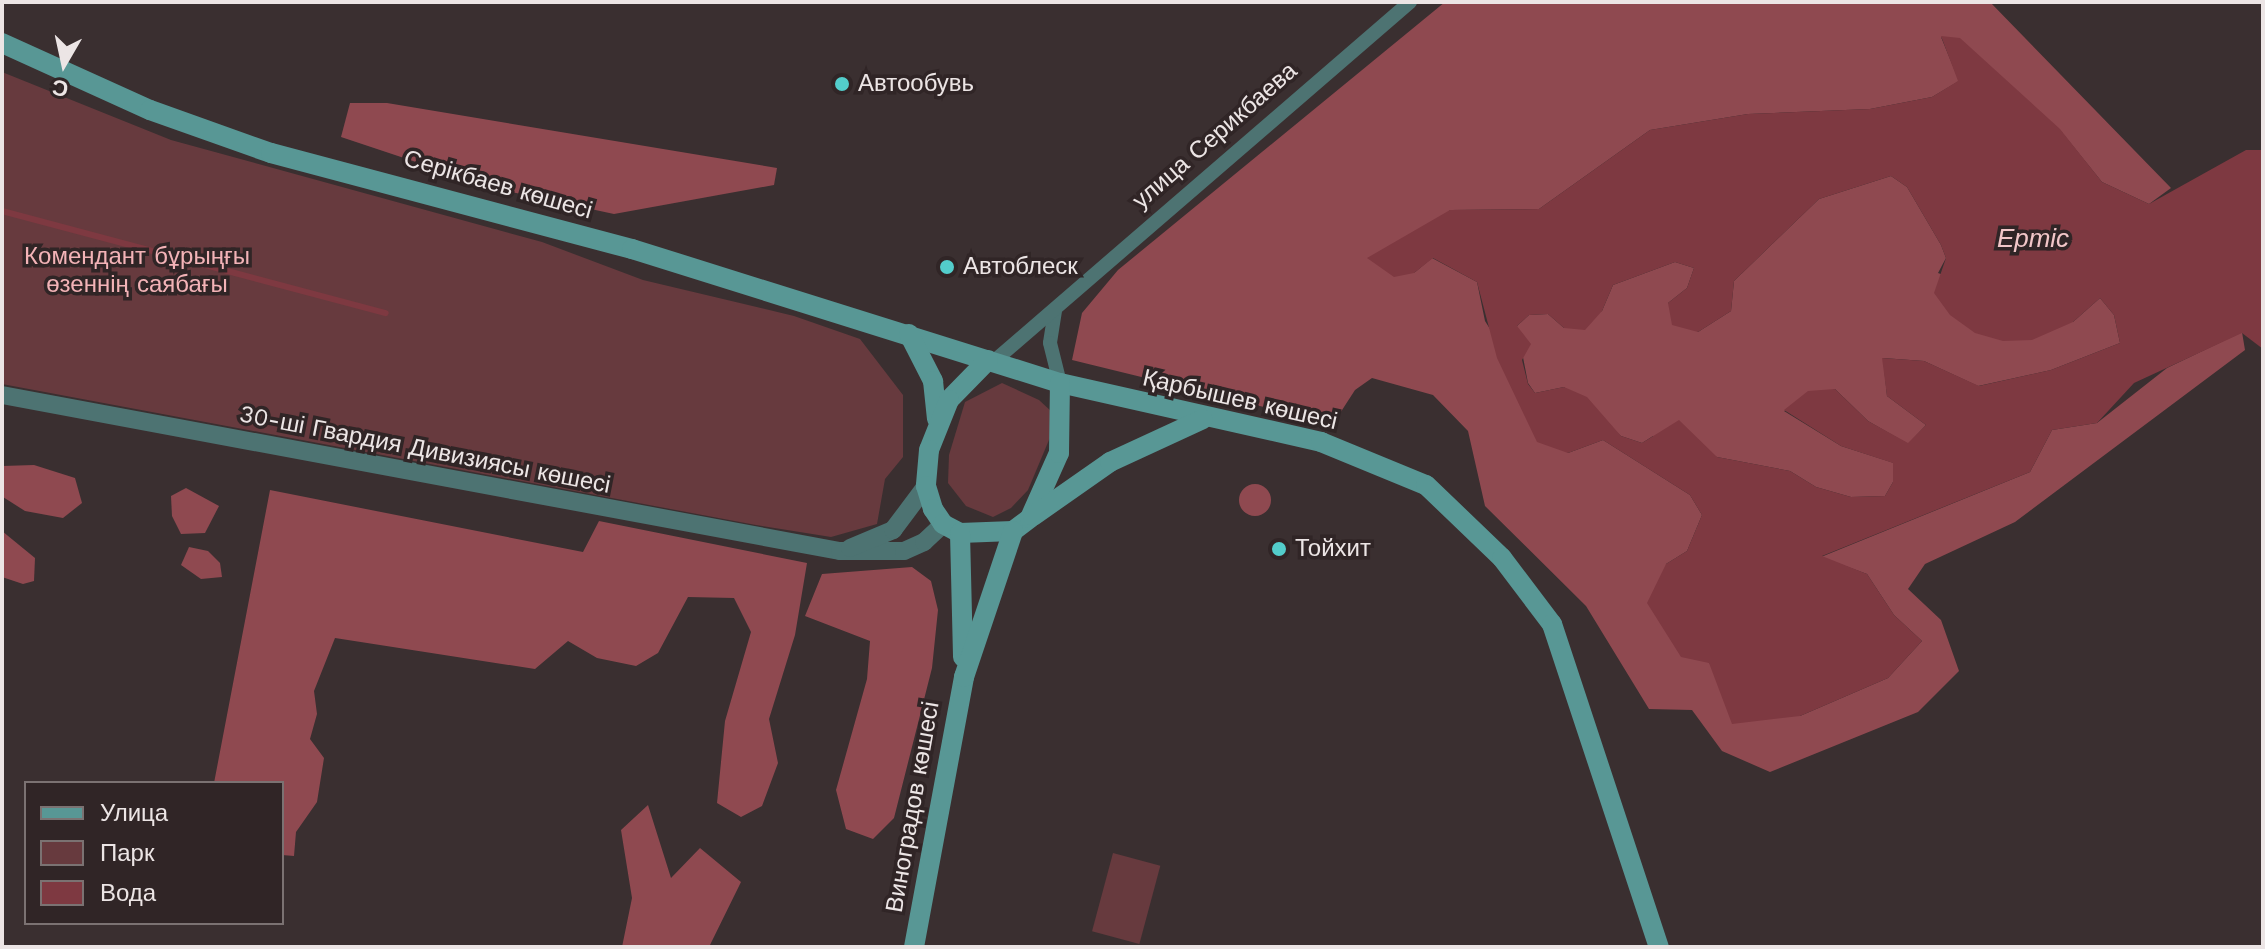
<!DOCTYPE html>
<meta charset="utf-8">
<style>
body{margin:0}
#map{position:relative;width:2265px;height:949px;overflow:hidden;background:#3a2f30;font-family:"Work Sans",sans-serif}
div>[style]{position:absolute}
[style*='--x']{left:calc(var(--x)*1px);top:calc(var(--y)*1px);width:calc(var(--w)*1px);rotate:calc(var(--a)*1deg)}
.green>*{inset:0;background:#673a3e;transform-origin:0 0}
.forest>*{inset:0;background:#8f4950}
.round{border-radius:50%}
.water>*{inset:0;background:#7e3941}
.stream>*{height:6px;margin:-3px;padding:0 3px;transform-origin:3px;border-radius:3px;background:#7e3941}
.minor>*{height:14px;margin:-7px;padding:0 7px;transform-origin:7px;border-radius:7px;background:#4d7372}
.tertiary>*{height:18px;margin:-9px;padding:0 9px;transform-origin:9px;border-radius:9px;background:#4d7372}
.secondary>*{height:20px;margin:-10px;padding:0 10px;transform-origin:10px;border-radius:10px;background:#589795}
.dots>*{width:22px;height:22px;translate:-50% -50%;box-sizing:border-box;border:4px solid #302526;border-radius:50%}
span{translate:-50% -50%;white-space:nowrap;text-align:center;line-height:1.15;-webkit-text-stroke:7px #302526;paint-order:stroke}
.poi-label{font-size:24px;color:#ece5e5}
.left{translate:0 -50%;text-align:left}
.street-label{font-size:24px;color:#ece5e5}
.park-label{font-size:24px;color:#f3b3b7}
.water-label{font-size:26px;color:#f2c6c8;font-style:italic}
.frame{position:absolute;inset:0;border:4px solid #ece5e5;pointer-events:none}
.legend{position:absolute;left:24px;top:781px;width:260px;height:144px;box-sizing:border-box;background:#302526;border:2px solid #7b7272;margin:0;padding:10px 14px;list-style:none;font-size:24px;color:#ece5e5}
.legend li{display:flex;align-items:center;gap:16px;height:40px}
.legend b{width:40px;border:2px solid #7b7272}
.north{position:absolute;left:24px;top:24px;width:80px;height:80px;-webkit-text-stroke:6px #302526;paint-order:stroke;rotate:189deg;font-size:22px;font-weight:700;line-height:32px;text-align:center;color:#ece5e5}
.north::after{content:'';display:block;margin:auto;width:28px;height:36px;background:#ece5e5;clip-path:polygon(50% 0,100% 100%,50% 72%,0 100%)}
</style>
<div id="map">
<div class="green">
<i style="clip-path:polygon(2px 72px,171px 140px,542px 242px,643px 280px,794px 316px,860px 339px,903px 395px,903px 457px,885px 479px,877px 524px,831px 537px,756px 525px,2px 384px)"></i>
<i style="clip-path:polygon(1002px 383px,1039px 400px,1052px 412px,1054px 428px,1028px 490px,1011px 508px,993px 517px,966px 506px,948px 483px,949px 455px,965px 402px)"></i>
<i style="left:1113px;top:853px;width:49px;height:81px;rotate:15deg"></i>
</div>
<div class="forest">
<i style="clip-path:polygon(1445px 2px,1990px 2px,2171px 188px,2149px 204px,2102px 182px,2060px 130px,1941px 37px,1959px 81px,1932px 97px,1870px 109px,1748px 114px,1650px 130px,1539px 209px,1450px 210px,1414px 273px,1432px 258px,1477px 282px,1485px 321px,1568px 453px,1603px 440px,1690px 495px,1702px 515px,1687px 551px,1666px 564px,1709px 663px,1800px 716px,1888px 678px,1922px 641px,1894px 615px,1867px 574px,1821px 557px,2030px 472px,2052px 430px,2097px 423px,2167px 368px,2242px 332px,2245px 350px,2015px 522px,1925px 564px,1908px 589px,1941px 620px,1959px 671px,1918px 712px,1770px 772px,1722px 751px,1692px 710px,1649px 709px,1586px 606px,1485px 506px,1468px 431px,1433px 395px,1372px 378px,1355px 390px,1333px 424px,1072px 360px,1082px 313px,1118px 270px)"></i>
<i style="clip-path:polygon(350px 103px,387px 103px,777px 168px,774px 185px,614px 214px,497px 189px,341px 137px)"></i>
<i style="clip-path:polygon(1891px 176px,1907px 187px,1941px 245px,1946px 258px,1938px 273px,2073px 322px,2100px 298px,2114px 315px,2120px 343px,2051px 370px,1978px 386px,1924px 361px,1883px 358px,1887px 396px,1926px 425px,1908px 444px,1868px 421px,1835px 389px,1784px 411px,1841px 446px,1894px 463px,1893px 482px,1885px 496px,1851px 497px,1816px 487px,1790px 471px,1717px 457px,1653px 436px,1642px 443px,1621px 436px,1564px 387px,1535px 393px,1528px 383px,1517px 326px,1529px 315px,1548px 314px,1564px 328px,1602px 311px,1613px 285px,1675px 262px,1694px 268px,1687px 288px,1668px 303px,1698px 332px,1731px 311px,1734px 281px,1819px 199px)"></i>
<i style="clip-path:polygon(34px 465px,75px 478px,82px 503px,63px 518px,25px 511px,3px 497px,2px 466px)"></i>
<i class="round" style="left:1239px;top:484px;width:32px;height:32px"></i>
<i style="clip-path:polygon(186px 488px,219px 506px,205px 533px,181px 534px,172px 516px,171px 496px)"></i>
<i style="clip-path:polygon(270px 490px,583px 552px,599px 521px,807px 563px,795px 635px,769px 719px,778px 763px,762px 806px,741px 817px,717px 803px,725px 721px,751px 632px,734px 598px,688px 597px,658px 653px,636px 666px,597px 658px,568px 641px,535px 669px,335px 638px,314px 691px,317px 714px,310px 739px,324px 758px,317px 802px,296px 832px,294px 856px,282px 855px,282px 783px,214px 783px)"></i>
<i style="clip-path:polygon(2px 531px,35px 558px,34px 581px,23px 584px,2px 577px)"></i>
<i style="clip-path:polygon(189px 547px,208px 551px,220px 563px,222px 577px,201px 579px,181px 565px)"></i>
<i style="clip-path:polygon(912px 567px,931px 581px,938px 610px,932px 668px,894px 818px,873px 839px,846px 829px,836px 790px,867px 679px,870px 641px,805px 616px,822px 574px)"></i>
<i style="clip-path:polygon(648px 805px,671px 878px,700px 848px,741px 882px,709px 947px,622px 947px,632px 898px,621px 830px)"></i>
</div>
<div class="water">
<i style="clip-path:polygon(evenodd,1941px 36px,1960px 38px,2060px 129px,2102px 182px,2149px 204px,2246px 150px,2263px 150px,2263px 349px,2242px 333px,2134px 383px,2097px 423px,2052px 430px,2030px 472px,1822px 556px,1867px 574px,1894px 615px,1922px 641px,1888px 678px,1800px 716px,1732px 724px,1709px 663px,1681px 657px,1647px 603px,1666px 564px,1687px 551px,1702px 515px,1690px 495px,1603px 440px,1568px 453px,1537px 442px,1497px 358px,1477px 282px,1433px 258px,1414px 273px,1394px 277px,1367px 258px,1450px 210px,1539px 209px,1650px 130px,1748px 114px,1870px 109px,1932px 97px,1958px 81px,1941px 36px,1891px 176px,1907px 187px,1941px 245px,1946px 258px,1934px 293px,1950px 315px,1975px 333px,2003px 341px,2032px 340px,2073px 322px,2100px 298px,2114px 315px,2120px 343px,2051px 370px,1979px 386px,1924px 361px,1882px 358px,1887px 396px,1926px 425px,1908px 443px,1868px 421px,1835px 389px,1808px 391px,1784px 410px,1841px 446px,1893px 463px,1893px 482px,1885px 496px,1851px 497px,1816px 487px,1790px 471px,1717px 457px,1679px 420px,1642px 443px,1621px 436px,1587px 397px,1564px 387px,1535px 393px,1528px 384px,1522px 360px,1531px 344px,1517px 326px,1529px 315px,1548px 314px,1564px 328px,1585px 330px,1602px 311px,1613px 285px,1675px 262px,1694px 268px,1687px 288px,1668px 303px,1672px 325px,1698px 332px,1731px 311px,1734px 281px,1819px 199px,1891px 176px)"></i>
</div>
<div class="stream">
<i style="--x:2;--y:211;--w:397;--a:14.9"></i>
</div>
<div class="minor">
<i style="--x:1055;--y:311;--w:32;--a:99"></i>
<i style="--x:1050;--y:343;--w:41;--a:76"></i>
<i style="--x:993;--y:362;--w:551;--a:-40.8"></i>
</div>
<div class="tertiary">
<i style="--x:2;--y:395;--w:852;--a:10.55"></i>
<i style="--x:840;--y:551;--w:64;--a:0"></i>
<i style="--x:904;--y:551;--w:22;--a:-24"></i>
<i style="--x:924;--y:542;--w:26;--a:-43"></i>
<i style="--x:850;--y:548;--w:47;--a:-22.7"></i>
<i style="--x:893;--y:530;--w:55;--a:-53.1"></i>
</div>
<div class="secondary">
<i style="--x:2;--y:43;--w:162;--a:24.4"></i>
<i style="--x:150;--y:110;--w:128;--a:19.6"></i>
<i style="--x:271;--y:153;--w:374;--a:14.9"></i>
<i style="--x:632;--y:249;--w:448;--a:17.4"></i>
<i style="--x:1060;--y:383;--w:268;--a:12.7"></i>
<i style="--x:1321;--y:442;--w:113;--a:22.3"></i>
<i style="--x:1426;--y:485;--w:105;--a:43.8"></i>
<i style="--x:1502;--y:558;--w:83;--a:52.9"></i>
<i style="--x:1552;--y:624;--w:340;--a:71.7"></i>
<i style="--x:909;--y:334;--w:53;--a:62.9"></i>
<i style="--x:933;--y:381;--w:38;--a:84"></i>
<i style="--x:988;--y:360;--w:56;--a:134.3"></i>
<i style="--x:949;--y:400;--w:54;--a:111.8"></i>
<i style="--x:929;--y:450;--w:36;--a:95"></i>
<i style="--x:926;--y:486;--w:24;--a:73"></i>
<i style="--x:933;--y:509;--w:18;--a:56"></i>
<i style="--x:943;--y:524;--w:19;--a:28"></i>
<i style="--x:960;--y:533;--w:53;--a:-2.2"></i>
<i style="--x:1013;--y:531;--w:21;--a:-37"></i>
<i style="--x:1030;--y:518;--w:71;--a:-66"></i>
<i style="--x:1059;--y:453;--w:70;--a:-89.2"></i>
<i style="--x:1033;--y:516;--w:94;--a:-35"></i>
<i style="--x:1110;--y:462;--w:102;--a:-24.8"></i>
<i style="--x:960;--y:533;--w:124;--a:88.6"></i>
<i style="--x:914;--y:947;--w:275;--a:-79.5"></i>
<i style="--x:964;--y:677;--w:154;--a:-71.4"></i>
</div>
<div class="dots">
<i style="left:842px;top:84px;background:#53cdcb"></i>
<i style="left:947px;top:267px;background:#53cdcb"></i>
<i style="left:1279px;top:549px;background:#53cdcb"></i>
</div>
<div class="poi-label">
<span class="left" style="left:858px;top:84px">Автообувь</span>
<span class="left" style="left:963px;top:267px">Автоблеск</span>
<span class="left" style="left:1295px;top:549px">Тойхит</span>
</div>
<div class="street-label">
<span style="left:1215px;top:136px;rotate:-41deg">улица Серикбаева</span>
<span style="left:498px;top:185px;rotate:16deg">Серікбаев көшесі</span>
<span style="left:1240px;top:400px;rotate:13deg">Қарбышев көшесі</span>
<span style="left:425px;top:450px;rotate:11deg">30-ші Гвардия Дивизиясы көшесі</span>
<span style="left:913px;top:807px;rotate:-80deg">Виноградов көшесі</span>
</div>
<div class="park-label">
<span style="left:137px;top:271px">Комендант бұрыңғы<br>өзеннің саябағы</span>
</div>
<div class="water-label">
<span style="left:2033px;top:239px">Ертіс</span>
</div>
<div class="frame"></div>
<ul class="legend">
<li><b style="height:10px;background:#589795"></b>Улица</li>
<li><b style="height:22px;background:#673a3e"></b>Парк</li>
<li><b style="height:22px;background:#7e3941"></b>Вода</li>
</ul>
<div class="north">С</div>
</div>
